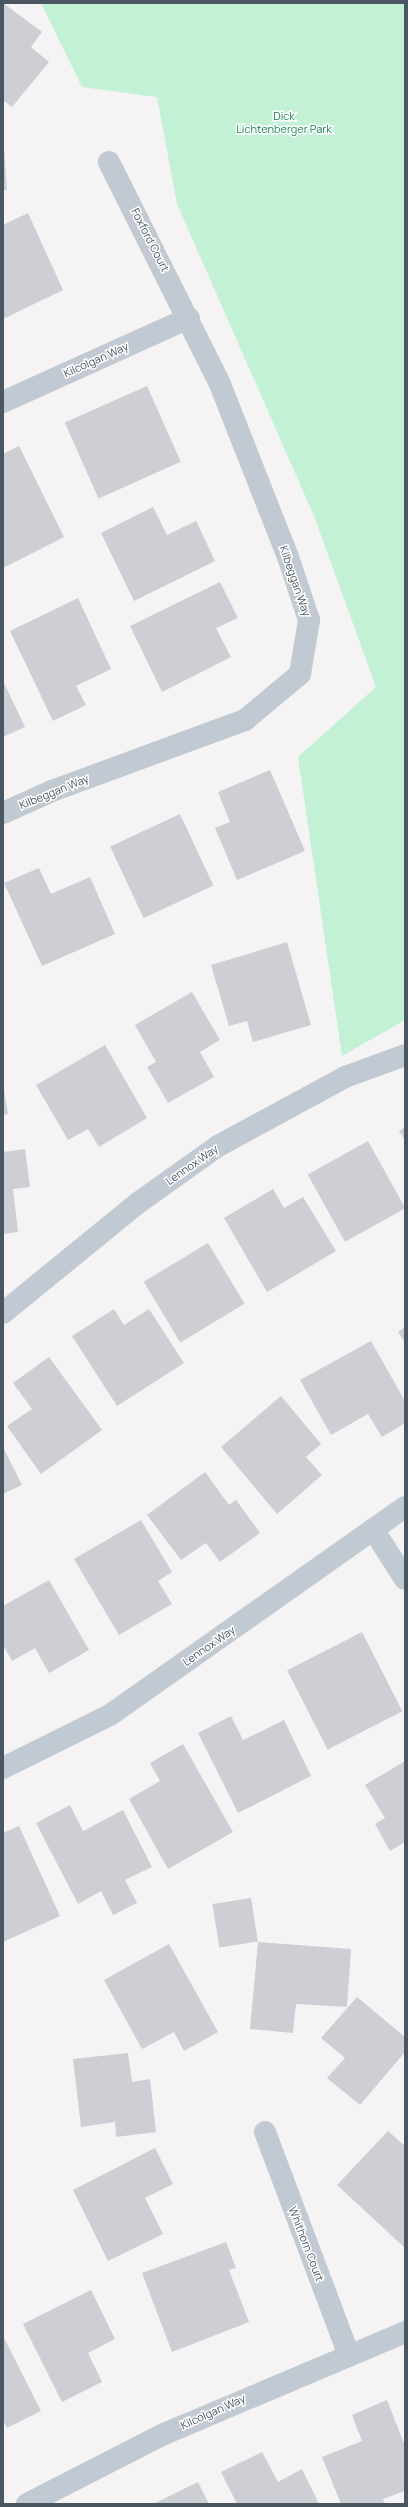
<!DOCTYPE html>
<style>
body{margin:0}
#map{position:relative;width:408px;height:2507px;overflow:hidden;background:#f5f3f3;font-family:Manrope,sans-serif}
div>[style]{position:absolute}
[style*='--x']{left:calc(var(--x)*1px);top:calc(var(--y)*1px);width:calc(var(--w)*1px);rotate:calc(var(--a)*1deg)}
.green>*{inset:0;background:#c3f1d5}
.building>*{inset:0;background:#cdcfd5;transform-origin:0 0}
.minor>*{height:22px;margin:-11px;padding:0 11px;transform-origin:11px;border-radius:11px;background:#c1cad2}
span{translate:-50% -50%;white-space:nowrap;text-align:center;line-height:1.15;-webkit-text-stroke:3px #fff;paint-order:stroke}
.park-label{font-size:11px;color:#17864f}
.street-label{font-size:11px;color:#4a5661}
.frame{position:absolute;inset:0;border:4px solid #4a5661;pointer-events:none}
</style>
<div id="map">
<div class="green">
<i style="clip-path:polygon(41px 3px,405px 3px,405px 1020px,342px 1056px,298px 757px,376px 687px,314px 516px,177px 204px,157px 97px,82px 87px)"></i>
</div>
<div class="building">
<i style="clip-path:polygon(3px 3px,42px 32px,31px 47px,49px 62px,12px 107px,3px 100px)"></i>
<i style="clip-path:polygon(3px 133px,7px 190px,3px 190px)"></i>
<i style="clip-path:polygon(28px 213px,63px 290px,3px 319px,3px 225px)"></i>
<i style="left:147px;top:386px;width:83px;height:90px;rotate:66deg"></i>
<i style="clip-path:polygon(19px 446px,64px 537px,3px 568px,3px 454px)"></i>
<i style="clip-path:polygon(153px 507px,167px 535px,196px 521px,215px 561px,134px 601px,101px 533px)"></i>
<i style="clip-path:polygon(220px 582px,238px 618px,216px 628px,231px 657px,162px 692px,130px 626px)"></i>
<i style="clip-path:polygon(78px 598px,111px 669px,76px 686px,86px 705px,53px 721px,10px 631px)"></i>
<i style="clip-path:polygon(3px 681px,25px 727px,3px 737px)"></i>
<i style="clip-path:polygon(270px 770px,305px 851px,237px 880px,215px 828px,230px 822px,218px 792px)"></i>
<i style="left:180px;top:814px;width:79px;height:77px;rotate:65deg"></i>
<i style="clip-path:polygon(39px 868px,51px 894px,90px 877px,115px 934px,42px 966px,4px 883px)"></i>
<i style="clip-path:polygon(287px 942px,311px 1025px,253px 1042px,247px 1021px,229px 1026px,211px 965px)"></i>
<i style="clip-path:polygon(192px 992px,220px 1040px,200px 1052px,214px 1077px,168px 1103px,147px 1067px,156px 1062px,135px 1025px)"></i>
<i style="clip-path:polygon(105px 1045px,147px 1118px,99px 1147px,88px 1129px,68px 1140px,36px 1085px)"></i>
<i style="clip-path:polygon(3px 1084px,8px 1114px,3px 1115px)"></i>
<i style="clip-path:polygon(405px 1127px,405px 1141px,399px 1131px)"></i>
<i style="left:368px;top:1141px;width:77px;height:69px;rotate:61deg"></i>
<i style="clip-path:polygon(25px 1149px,30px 1187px,13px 1189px,18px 1232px,3px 1234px,3px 1152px)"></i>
<i style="clip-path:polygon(273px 1189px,284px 1208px,303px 1197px,336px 1251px,267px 1292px,224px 1218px)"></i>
<i style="left:208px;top:1243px;width:71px;height:75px;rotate:59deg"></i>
<i style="clip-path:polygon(114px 1309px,124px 1325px,149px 1309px,184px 1363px,117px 1406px,72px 1336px)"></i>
<i style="clip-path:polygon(405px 1327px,405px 1343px,398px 1332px)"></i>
<i style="clip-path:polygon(371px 1341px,405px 1401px,405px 1423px,382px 1437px,368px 1414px,331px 1435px,300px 1380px)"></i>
<i style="clip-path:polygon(49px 1357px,102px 1430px,41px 1474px,7px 1426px,32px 1409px,13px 1383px)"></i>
<i style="clip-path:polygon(281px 1396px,321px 1444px,306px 1457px,322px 1475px,277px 1514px,221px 1447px)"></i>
<i style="clip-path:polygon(3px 1447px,22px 1485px,3px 1494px)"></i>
<i style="clip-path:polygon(205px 1472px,229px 1505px,236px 1500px,260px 1533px,220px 1562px,206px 1543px,181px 1560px,147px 1515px)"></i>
<i style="clip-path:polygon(141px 1520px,172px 1572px,158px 1581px,172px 1604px,119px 1635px,74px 1559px)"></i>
<i style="clip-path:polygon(49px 1580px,89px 1650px,49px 1673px,35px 1648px,12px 1661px,3px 1645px,3px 1606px)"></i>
<i style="left:362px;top:1632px;width:89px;height:84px;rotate:63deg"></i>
<i style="clip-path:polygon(231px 1716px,243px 1740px,284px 1720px,311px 1776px,238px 1813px,198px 1733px)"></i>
<i style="clip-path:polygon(183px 1744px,233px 1832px,168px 1869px,129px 1799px,160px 1781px,150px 1763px)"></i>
<i style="clip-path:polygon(405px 1761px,405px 1842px,390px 1851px,375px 1824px,385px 1818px,365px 1785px)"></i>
<i style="clip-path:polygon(70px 1805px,83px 1831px,123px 1810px,152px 1867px,125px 1880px,137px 1903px,113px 1915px,101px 1891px,78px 1904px,36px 1823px)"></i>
<i style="clip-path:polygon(19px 1826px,60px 1916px,3px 1942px,3px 1833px)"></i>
<i style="left:251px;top:1898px;width:44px;height:39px;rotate:81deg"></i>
<i style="clip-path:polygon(258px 1942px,351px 1949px,347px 2007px,296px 2004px,293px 2033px,250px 2029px)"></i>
<i style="clip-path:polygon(169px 1944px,218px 2032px,184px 2051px,174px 2032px,142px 2049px,104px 1980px)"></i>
<i style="clip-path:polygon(357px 1997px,405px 2037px,405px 2052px,360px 2105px,327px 2078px,345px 2058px,321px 2038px)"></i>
<i style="clip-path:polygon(128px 2053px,132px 2082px,150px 2079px,156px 2132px,116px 2137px,115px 2122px,81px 2127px,73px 2059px)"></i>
<i style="clip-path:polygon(388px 2131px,405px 2146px,405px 2248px,337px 2185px)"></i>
<i style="clip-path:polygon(155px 2148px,173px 2184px,145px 2198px,163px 2234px,108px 2261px,73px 2190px)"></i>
<i style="clip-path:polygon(226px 2242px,236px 2268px,229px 2270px,249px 2322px,172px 2352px,142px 2273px)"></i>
<i style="clip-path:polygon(91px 2290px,115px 2339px,88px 2353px,102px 2382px,62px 2402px,23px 2324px)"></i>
<i style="clip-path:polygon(3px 2336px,41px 2411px,7px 2428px,3px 2420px)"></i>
<i style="clip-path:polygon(387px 2400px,405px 2446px,405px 2491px,383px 2499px,385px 2504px,341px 2504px,322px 2457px,362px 2441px,352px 2415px)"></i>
<i style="clip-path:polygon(262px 2452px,278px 2482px,302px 2469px,319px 2504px,237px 2504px,221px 2472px)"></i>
<i style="clip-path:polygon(198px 2482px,209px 2504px,153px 2504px)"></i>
</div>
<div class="minor">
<i style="--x:3;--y:402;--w:204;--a:-24.3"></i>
<i style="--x:3;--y:813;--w:54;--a:-24.2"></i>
<i style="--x:52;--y:791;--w:206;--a:-20.2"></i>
<i style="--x:245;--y:720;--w:72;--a:-39.9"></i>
<i style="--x:300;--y:674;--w:55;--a:-80.5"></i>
<i style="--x:309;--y:620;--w:66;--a:-108.4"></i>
<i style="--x:288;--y:557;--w:188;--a:-111.5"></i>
<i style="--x:219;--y:382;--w:246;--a:-116.6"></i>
<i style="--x:3;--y:1313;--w:174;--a:-39.2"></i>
<i style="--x:138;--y:1203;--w:98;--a:-35.5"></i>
<i style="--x:218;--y:1146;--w:145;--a:-28.5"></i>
<i style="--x:345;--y:1077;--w:64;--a:-20.1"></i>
<i style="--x:373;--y:1529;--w:59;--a:57.4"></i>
<i style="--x:3;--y:1768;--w:119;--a:-26.4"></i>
<i style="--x:110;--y:1715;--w:361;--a:-35.2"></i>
<i style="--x:265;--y:2132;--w:238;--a:69.4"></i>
<i style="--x:27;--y:2504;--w:154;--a:-27.1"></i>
<i style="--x:164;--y:2434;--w:262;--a:-22.9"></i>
</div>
<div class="park-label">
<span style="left:284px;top:123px">Dick<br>Lichtenberger Park</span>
</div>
<div class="street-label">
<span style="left:150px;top:240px;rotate:63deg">Foxford Court</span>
<span style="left:96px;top:360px;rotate:-24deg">Kilcolgan Way</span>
<span style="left:295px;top:581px;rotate:71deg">Kilbeggan Way</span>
<span style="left:54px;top:792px;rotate:-22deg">Kilbeggan Way</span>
<span style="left:192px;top:1165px;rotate:-35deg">Lennox Way</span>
<span style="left:209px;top:1646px;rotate:-35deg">Lennox Way</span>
<span style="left:306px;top:2244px;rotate:69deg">Whithorn Court</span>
<span style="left:213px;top:2412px;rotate:-24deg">Kilcolgan Way</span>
</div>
<div class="frame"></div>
</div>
